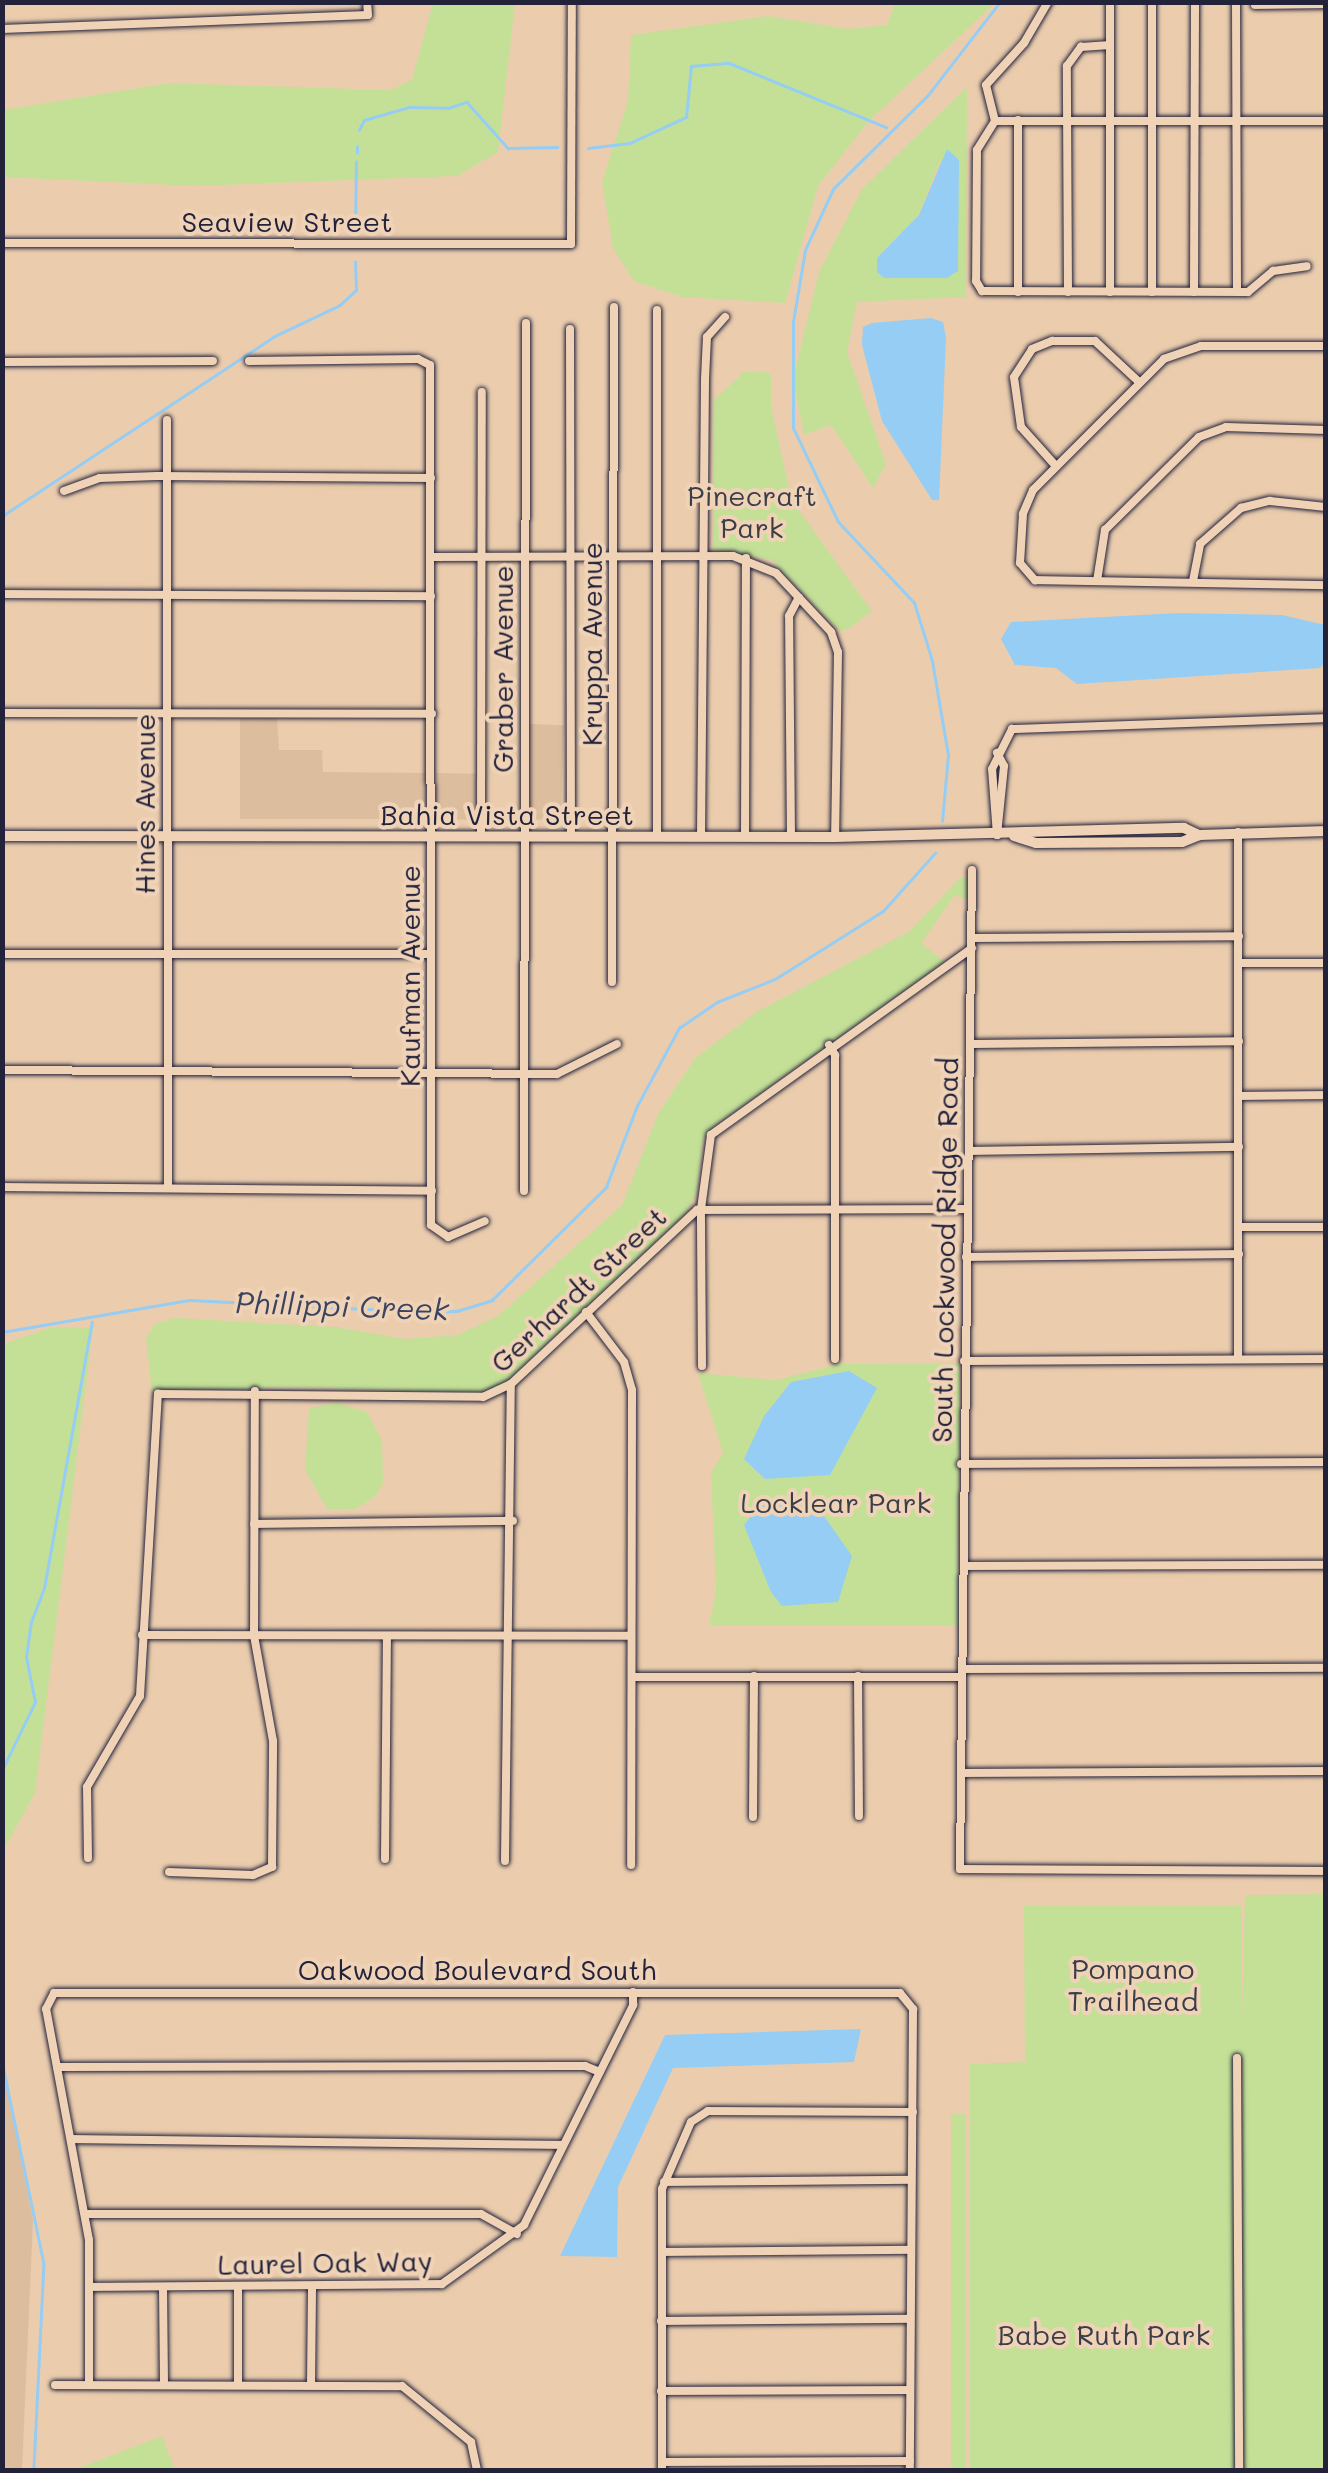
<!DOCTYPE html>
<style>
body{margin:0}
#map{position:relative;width:1328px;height:2473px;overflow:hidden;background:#ebcdae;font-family:Mali,sans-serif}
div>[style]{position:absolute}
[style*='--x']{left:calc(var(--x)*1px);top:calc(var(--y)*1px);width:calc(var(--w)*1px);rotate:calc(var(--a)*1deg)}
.built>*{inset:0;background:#dcbe9f;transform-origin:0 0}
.green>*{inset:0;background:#c4e097;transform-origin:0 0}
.water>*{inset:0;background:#95cdf4}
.stream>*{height:2.5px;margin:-1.25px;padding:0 1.25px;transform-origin:1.25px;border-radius:1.25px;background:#95cdf4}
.roads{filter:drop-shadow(0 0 2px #22223b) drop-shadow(0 0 2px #22223b)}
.minor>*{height:8px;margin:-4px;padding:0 4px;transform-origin:4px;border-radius:4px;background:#f0d3b7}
.tertiary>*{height:10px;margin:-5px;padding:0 5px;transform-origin:5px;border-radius:5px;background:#f0d3b7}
span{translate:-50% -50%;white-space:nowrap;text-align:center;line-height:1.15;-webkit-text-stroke:8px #f0d3b7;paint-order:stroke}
.street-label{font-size:28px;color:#22223b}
.park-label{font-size:28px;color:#3a3e49}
.water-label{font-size:30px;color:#394460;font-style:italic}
.frame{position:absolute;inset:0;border:5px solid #22223b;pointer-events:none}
</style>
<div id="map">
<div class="built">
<i style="clip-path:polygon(240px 718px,277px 718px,279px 750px,322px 750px,323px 772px,427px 773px,426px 819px,240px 819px)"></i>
<i style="left:529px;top:724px;width:35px;height:95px;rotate:2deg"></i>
<i style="left:436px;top:773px;width:40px;height:46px;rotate:1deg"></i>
<i style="clip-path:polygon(2px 2055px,33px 2221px,22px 2470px,2px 2470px)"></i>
</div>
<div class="green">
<i style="clip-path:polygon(433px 3px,515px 3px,498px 152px,457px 176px,194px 186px,3px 177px,3px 110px,169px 83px,391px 90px,412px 80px)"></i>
<i style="clip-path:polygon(895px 3px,995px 3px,868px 122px,818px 186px,785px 303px,682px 297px,634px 281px,613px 248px,602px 182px,628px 101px,631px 35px,768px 16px,847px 29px,887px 25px)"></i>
<i style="clip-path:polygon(evenodd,967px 87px,966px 297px,857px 302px,847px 352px,886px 464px,873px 488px,831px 425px,804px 435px,793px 379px,819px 272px,862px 189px,967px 87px,941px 158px,916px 278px,884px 278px,877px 258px,919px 215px,941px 158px)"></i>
<i style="clip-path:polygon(764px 371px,771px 375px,771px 407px,792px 501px,872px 611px,850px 628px,840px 631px,772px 560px,713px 549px,713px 401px,744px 372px)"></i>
<i style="clip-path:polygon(960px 878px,968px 878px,968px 900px,955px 895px,921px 943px,945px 962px,716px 1124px,703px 1139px,697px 1191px,687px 1212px,499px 1388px,482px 1394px,296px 1387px,152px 1392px,146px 1338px,155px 1324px,174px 1318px,336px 1327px,406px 1339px,457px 1335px,498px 1316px,622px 1205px,659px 1112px,695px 1058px,758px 1011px,910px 931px)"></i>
<i style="clip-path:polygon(53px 1327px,93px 1328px,35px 1793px,3px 1851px,3px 1344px)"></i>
<i style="clip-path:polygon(960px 1363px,957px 1625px,709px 1625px,716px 1591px,711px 1472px,723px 1453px,698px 1373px,776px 1380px,839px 1364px)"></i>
<i style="clip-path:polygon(338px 1403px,367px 1412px,382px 1441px,383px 1483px,375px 1497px,355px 1509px,327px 1509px,305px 1470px,309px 1408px)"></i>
<i style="clip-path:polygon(1325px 1894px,1325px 2470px,1243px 2470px,1241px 2054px,1239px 2470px,970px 2470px,970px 2064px,1025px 2062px,1024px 1906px,1242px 1906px,1242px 2025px,1245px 1895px)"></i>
<i style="left:951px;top:2114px;width:15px;height:356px"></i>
<i style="left:162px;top:2436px;width:36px;height:140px;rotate:69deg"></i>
</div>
<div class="water">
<i style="clip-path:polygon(947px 149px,959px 160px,958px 271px,947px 278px,884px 278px,877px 272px,877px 258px,919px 215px)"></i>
<i style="clip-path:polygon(931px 318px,943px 322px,946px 338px,939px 500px,932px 500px,882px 421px,862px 345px,863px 327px,872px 323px)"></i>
<i style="clip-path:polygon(1179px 613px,1282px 615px,1325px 625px,1325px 662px,1320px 668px,1077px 684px,1056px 668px,1015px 665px,1001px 639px,1011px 622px)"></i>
<i style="clip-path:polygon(849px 1371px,877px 1388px,830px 1475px,765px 1479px,744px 1459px,764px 1416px,791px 1382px)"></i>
<i style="clip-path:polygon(763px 1501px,805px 1501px,819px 1509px,852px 1556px,838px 1602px,782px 1606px,771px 1592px,744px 1525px)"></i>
<i style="clip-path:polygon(861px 2029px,854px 2062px,673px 2068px,618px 2187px,617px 2257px,560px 2256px,665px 2035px)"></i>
</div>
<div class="stream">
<i style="--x:359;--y:130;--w:11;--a:-63"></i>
<i style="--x:364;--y:120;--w:47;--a:-16.1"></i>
<i style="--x:409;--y:107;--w:39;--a:1"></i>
<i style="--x:448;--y:108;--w:20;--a:-18"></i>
<i style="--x:467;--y:102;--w:62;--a:48.3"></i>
<i style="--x:508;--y:148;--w:49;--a:-1.2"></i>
<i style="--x:588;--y:148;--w:42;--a:-6.8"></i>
<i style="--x:630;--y:143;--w:62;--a:-24.9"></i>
<i style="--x:686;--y:117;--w:51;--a:-84.4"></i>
<i style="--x:691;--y:66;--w:38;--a:-5"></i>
<i style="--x:729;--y:63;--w:170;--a:22.2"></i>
<i style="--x:357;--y:153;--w:6;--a:-90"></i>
<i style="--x:355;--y:232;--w:70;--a:-89.2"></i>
<i style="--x:2;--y:516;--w:325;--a:-33.4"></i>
<i style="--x:273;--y:337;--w:74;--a:-25.5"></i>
<i style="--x:340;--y:305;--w:22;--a:-43"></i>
<i style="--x:356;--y:290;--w:28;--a:-92"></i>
<i style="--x:942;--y:821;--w:66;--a:-84.8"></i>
<i style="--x:948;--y:755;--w:95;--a:-99.7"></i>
<i style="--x:932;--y:661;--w:61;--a:-107.2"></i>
<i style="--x:914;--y:603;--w:111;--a:-133.2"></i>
<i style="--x:838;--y:522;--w:104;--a:-115.6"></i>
<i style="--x:793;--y:428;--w:106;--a:-90"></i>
<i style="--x:793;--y:322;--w:73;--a:-80.5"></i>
<i style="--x:805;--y:250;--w:67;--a:-65.3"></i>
<i style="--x:833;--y:189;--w:134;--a:-44.7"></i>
<i style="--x:928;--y:95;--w:118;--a:-52.3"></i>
<i style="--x:2;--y:1332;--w:191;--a:-9.7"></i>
<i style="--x:190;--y:1300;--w:235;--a:2.9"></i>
<i style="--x:425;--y:1312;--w:32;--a:-2"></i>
<i style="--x:457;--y:1311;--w:37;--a:-17"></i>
<i style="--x:492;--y:1300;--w:161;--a:-44.7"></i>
<i style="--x:606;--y:1187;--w:87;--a:-69.1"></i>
<i style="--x:637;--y:1106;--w:89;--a:-61.7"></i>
<i style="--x:679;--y:1028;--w:46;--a:-34.4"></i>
<i style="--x:717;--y:1002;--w:62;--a:-21.6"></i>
<i style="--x:775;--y:979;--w:128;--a:-32.2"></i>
<i style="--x:883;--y:911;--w:78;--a:-48.1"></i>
<i style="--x:2;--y:1770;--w:76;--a:-64.1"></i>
<i style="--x:35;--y:1702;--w:46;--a:-101.3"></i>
<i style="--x:26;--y:1657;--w:35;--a:-82"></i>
<i style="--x:31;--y:1622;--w:36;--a:-69"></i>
<i style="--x:44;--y:1588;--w:270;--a:-79.8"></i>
<i style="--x:2;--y:2061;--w:206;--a:78.3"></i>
<i style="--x:44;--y:2263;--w:207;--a:92.8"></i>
</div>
<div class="roads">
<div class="minor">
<i style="--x:1236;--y:2;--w:290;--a:89.8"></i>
<i style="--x:1255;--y:5;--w:71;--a:-0.8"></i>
<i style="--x:2;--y:29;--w:366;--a:-2.2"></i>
<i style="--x:368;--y:15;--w:13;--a:-94"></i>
<i style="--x:995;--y:121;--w:34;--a:122"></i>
<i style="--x:977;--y:150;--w:131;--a:90.4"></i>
<i style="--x:976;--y:281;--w:12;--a:59"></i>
<i style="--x:982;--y:291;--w:266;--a:0.2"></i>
<i style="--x:1248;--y:292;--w:33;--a:-40"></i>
<i style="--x:1273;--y:271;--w:34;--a:-8"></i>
<i style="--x:995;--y:121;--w:331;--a:0"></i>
<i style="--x:995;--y:121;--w:37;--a:-104"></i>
<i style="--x:986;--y:85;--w:57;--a:-47.9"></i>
<i style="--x:1024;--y:43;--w:48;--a:-59.7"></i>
<i style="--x:2;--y:243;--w:569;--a:0.1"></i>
<i style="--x:571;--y:244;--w:242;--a:-89.8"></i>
<i style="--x:1018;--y:292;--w:172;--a:-90"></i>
<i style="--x:1068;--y:292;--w:226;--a:-90.3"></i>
<i style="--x:1067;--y:66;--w:24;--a:-54"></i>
<i style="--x:1081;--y:47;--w:29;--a:-4"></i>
<i style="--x:1110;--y:292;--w:290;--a:-90"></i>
<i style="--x:1152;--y:292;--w:290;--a:-90"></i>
<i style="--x:1194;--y:292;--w:290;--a:-89.8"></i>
<i style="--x:657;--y:310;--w:527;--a:90"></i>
<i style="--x:570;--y:329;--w:507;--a:89.89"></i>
<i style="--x:1326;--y:346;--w:125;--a:180"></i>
<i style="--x:1201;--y:346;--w:39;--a:161"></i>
<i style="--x:1164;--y:359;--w:185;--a:135"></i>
<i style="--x:1033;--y:490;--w:26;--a:113"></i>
<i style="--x:1023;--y:514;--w:49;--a:93.5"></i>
<i style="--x:1020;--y:563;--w:23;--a:49"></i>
<i style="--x:1035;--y:580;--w:291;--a:1"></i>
<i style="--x:249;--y:361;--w:169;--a:-0.7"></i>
<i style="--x:418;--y:359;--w:13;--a:27"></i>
<i style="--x:430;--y:365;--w:860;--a:89.93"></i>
<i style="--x:431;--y:1225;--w:21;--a:35"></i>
<i style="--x:448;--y:1237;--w:40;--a:-23.4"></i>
<i style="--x:2;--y:362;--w:211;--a:-0.3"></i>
<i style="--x:167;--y:420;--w:768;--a:89.93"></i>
<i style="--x:1055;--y:465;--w:51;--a:-131.8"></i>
<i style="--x:1021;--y:427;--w:50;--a:-98"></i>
<i style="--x:1014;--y:377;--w:33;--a:-57"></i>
<i style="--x:1032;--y:349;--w:22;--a:-22"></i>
<i style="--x:1052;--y:341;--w:43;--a:0"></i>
<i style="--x:1095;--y:341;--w:60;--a:43"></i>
<i style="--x:64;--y:491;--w:38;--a:-20"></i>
<i style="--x:100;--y:478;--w:57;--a:-2"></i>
<i style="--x:157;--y:476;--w:274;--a:0.4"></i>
<i style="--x:431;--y:557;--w:302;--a:-0.2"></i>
<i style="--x:733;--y:556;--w:46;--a:21.6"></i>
<i style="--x:776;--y:573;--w:81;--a:47"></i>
<i style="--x:831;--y:632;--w:21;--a:71"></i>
<i style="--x:838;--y:652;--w:185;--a:90.9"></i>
<i style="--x:1097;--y:581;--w:52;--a:-81.1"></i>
<i style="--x:1105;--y:530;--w:132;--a:-44.7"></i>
<i style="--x:1199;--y:437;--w:29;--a:-20"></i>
<i style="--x:1226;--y:427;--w:100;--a:1.7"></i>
<i style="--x:1193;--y:581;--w:38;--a:-79"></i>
<i style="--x:1200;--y:544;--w:55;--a:-41.3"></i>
<i style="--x:1241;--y:508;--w:30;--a:-14"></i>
<i style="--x:1270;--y:501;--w:56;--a:6.1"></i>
<i style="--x:2;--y:594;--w:429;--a:0.3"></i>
<i style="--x:2;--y:713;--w:430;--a:0.1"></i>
<i style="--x:1238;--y:832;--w:527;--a:90"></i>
<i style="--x:997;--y:835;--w:66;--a:-94.3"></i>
<i style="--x:992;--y:769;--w:45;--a:-63.4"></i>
<i style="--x:1012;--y:729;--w:314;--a:-2"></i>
<i style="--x:997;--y:835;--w:69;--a:-84.2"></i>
<i style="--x:1004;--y:766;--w:15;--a:-118"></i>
<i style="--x:481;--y:836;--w:444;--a:-89.9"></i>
<i style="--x:701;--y:837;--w:458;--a:-89.5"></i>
<i style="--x:705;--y:379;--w:42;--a:-87.3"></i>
<i style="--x:707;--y:337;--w:27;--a:-48"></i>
<i style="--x:745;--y:837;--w:279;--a:-89.8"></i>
<i style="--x:791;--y:837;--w:221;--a:-90.5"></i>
<i style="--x:789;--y:616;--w:21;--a:-62"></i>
<i style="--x:972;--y:870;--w:999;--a:90.69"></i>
<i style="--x:960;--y:1869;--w:366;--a:0.3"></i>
<i style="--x:972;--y:938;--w:267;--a:-0.4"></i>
<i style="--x:2;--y:954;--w:429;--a:0"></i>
<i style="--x:1239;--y:963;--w:87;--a:0"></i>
<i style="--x:612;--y:982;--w:675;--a:-89.83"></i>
<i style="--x:972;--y:1044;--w:267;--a:-0.6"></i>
<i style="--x:829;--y:1045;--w:12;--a:59"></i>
<i style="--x:835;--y:1055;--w:304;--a:90"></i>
<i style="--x:2;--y:1070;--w:555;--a:0.41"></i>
<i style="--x:557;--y:1074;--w:67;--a:-26.6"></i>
<i style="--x:1239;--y:1096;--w:87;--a:-0.7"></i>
<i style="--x:971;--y:1151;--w:268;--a:-0.9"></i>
<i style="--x:2;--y:1187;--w:430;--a:0.5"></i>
<i style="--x:524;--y:1191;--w:868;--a:-89.87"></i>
<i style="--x:1239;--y:1227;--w:87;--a:0"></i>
<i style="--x:966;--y:1257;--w:273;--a:-0.6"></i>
<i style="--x:586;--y:1312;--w:63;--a:52.8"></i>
<i style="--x:624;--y:1362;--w:29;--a:74"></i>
<i style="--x:632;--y:1390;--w:475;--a:90.1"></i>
<i style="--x:964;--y:1361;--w:362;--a:-0.3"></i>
<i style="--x:702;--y:1366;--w:157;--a:-90.4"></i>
<i style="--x:701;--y:1209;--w:75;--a:-82.3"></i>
<i style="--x:711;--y:1135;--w:321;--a:-35.6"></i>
<i style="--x:961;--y:1464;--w:365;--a:-0.3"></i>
<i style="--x:254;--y:1524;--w:259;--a:-0.7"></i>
<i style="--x:964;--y:1566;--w:362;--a:-0.2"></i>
<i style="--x:142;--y:1635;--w:489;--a:0.1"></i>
<i style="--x:965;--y:1669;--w:361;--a:-0.2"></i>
<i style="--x:858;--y:1676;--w:140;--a:89.6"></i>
<i style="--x:632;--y:1677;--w:329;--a:0"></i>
<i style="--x:963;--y:1773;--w:363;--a:-0.3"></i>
<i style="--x:753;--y:1817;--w:141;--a:-89.6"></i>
<i style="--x:88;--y:1858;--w:71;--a:-90.8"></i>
<i style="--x:87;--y:1787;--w:105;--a:-59.8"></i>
<i style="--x:140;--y:1696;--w:303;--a:-86.6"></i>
<i style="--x:158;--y:1394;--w:325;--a:0.5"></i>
<i style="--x:483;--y:1397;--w:31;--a:-25"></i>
<i style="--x:511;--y:1384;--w:255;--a:-43.1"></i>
<i style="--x:697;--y:1210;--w:270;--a:-0.2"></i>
<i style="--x:385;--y:1859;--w:223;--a:-89.5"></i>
<i style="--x:505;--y:1861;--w:477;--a:-89.3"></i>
<i style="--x:169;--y:1872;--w:84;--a:2"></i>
<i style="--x:253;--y:1875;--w:21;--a:-23"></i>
<i style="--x:272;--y:1867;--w:126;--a:-89.5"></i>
<i style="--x:273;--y:1741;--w:108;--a:-100.2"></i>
<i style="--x:254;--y:1635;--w:244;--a:-89.8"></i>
<i style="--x:1237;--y:2058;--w:412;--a:89.7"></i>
<i style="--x:57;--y:2067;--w:528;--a:-0.11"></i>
<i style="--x:585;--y:2066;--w:16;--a:22"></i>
<i style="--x:71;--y:2139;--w:492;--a:0.7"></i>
<i style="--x:664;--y:2182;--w:246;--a:-0.5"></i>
<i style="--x:85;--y:2214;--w:396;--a:0"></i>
<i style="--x:481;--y:2214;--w:41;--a:29.1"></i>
<i style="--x:662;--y:2252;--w:248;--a:-0.5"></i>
<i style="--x:89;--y:2287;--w:353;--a:-0.5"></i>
<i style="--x:442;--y:2284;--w:101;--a:-35.7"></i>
<i style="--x:524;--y:2225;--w:246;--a:-63.6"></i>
<i style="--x:633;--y:2005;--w:13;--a:-90"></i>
<i style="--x:163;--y:2287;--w:98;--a:89.4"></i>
<i style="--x:238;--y:2288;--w:97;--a:90"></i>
<i style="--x:661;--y:2321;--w:249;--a:-0.5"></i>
<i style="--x:55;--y:2385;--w:347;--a:0.2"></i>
<i style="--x:402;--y:2386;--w:89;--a:39.1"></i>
<i style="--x:471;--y:2442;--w:29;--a:78"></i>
<i style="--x:89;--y:2385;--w:145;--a:-90"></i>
<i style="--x:89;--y:2240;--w:235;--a:-100.5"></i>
<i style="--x:46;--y:2009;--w:18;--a:-63"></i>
<i style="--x:54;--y:1993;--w:846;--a:0"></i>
<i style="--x:900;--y:1993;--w:21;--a:51"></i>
<i style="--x:913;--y:2009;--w:461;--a:90.4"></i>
<i style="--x:311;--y:2385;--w:98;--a:-89.4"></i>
<i style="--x:661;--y:2391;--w:249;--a:-0.2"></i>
<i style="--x:662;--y:2462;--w:248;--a:-0.2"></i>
<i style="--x:662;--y:2470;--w:281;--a:-90"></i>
<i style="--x:662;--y:2189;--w:73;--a:-66.6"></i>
<i style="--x:691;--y:2122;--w:20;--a:-33"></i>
<i style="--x:708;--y:2111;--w:205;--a:0.3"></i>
</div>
<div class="tertiary">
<i style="--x:2;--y:836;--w:833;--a:0.07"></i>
<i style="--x:835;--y:837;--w:349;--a:-1.5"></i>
<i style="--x:1184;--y:828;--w:17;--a:25"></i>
<i style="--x:1014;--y:836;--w:23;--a:18"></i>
<i style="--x:1036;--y:843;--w:146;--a:-0.4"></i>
<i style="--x:1182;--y:842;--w:18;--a:-22"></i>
<i style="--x:1199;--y:835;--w:127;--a:-1.8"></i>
</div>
</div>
<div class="street-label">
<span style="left:287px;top:221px">Seaview Street</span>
<span style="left:591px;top:644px;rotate:-90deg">Kruppa Avenue</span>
<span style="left:502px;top:669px;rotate:-90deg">Graber Avenue</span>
<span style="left:144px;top:804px;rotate:-90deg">Hines Avenue</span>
<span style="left:507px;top:814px">Bahia Vista Street</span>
<span style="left:409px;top:976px;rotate:-90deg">Kaufman Avenue</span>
<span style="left:944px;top:1250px;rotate:-89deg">South Lockwood Ridge Road</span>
<span style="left:578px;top:1289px;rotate:-43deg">Gerhardt Street</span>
<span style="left:477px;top:1969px">Oakwood Boulevard South</span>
<span style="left:325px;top:2262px;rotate:-1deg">Laurel Oak Way</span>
</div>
<div class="park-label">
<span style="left:752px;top:511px">Pinecraft<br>Park</span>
<span style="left:836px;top:1502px">Locklear Park</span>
<span style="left:1133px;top:1984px">Pompano<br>Trailhead</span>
<span style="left:1104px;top:2334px">Babe Ruth Park</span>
</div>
<div class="water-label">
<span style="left:342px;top:1305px;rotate:2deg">Phillippi Creek</span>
</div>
<div class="frame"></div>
</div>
